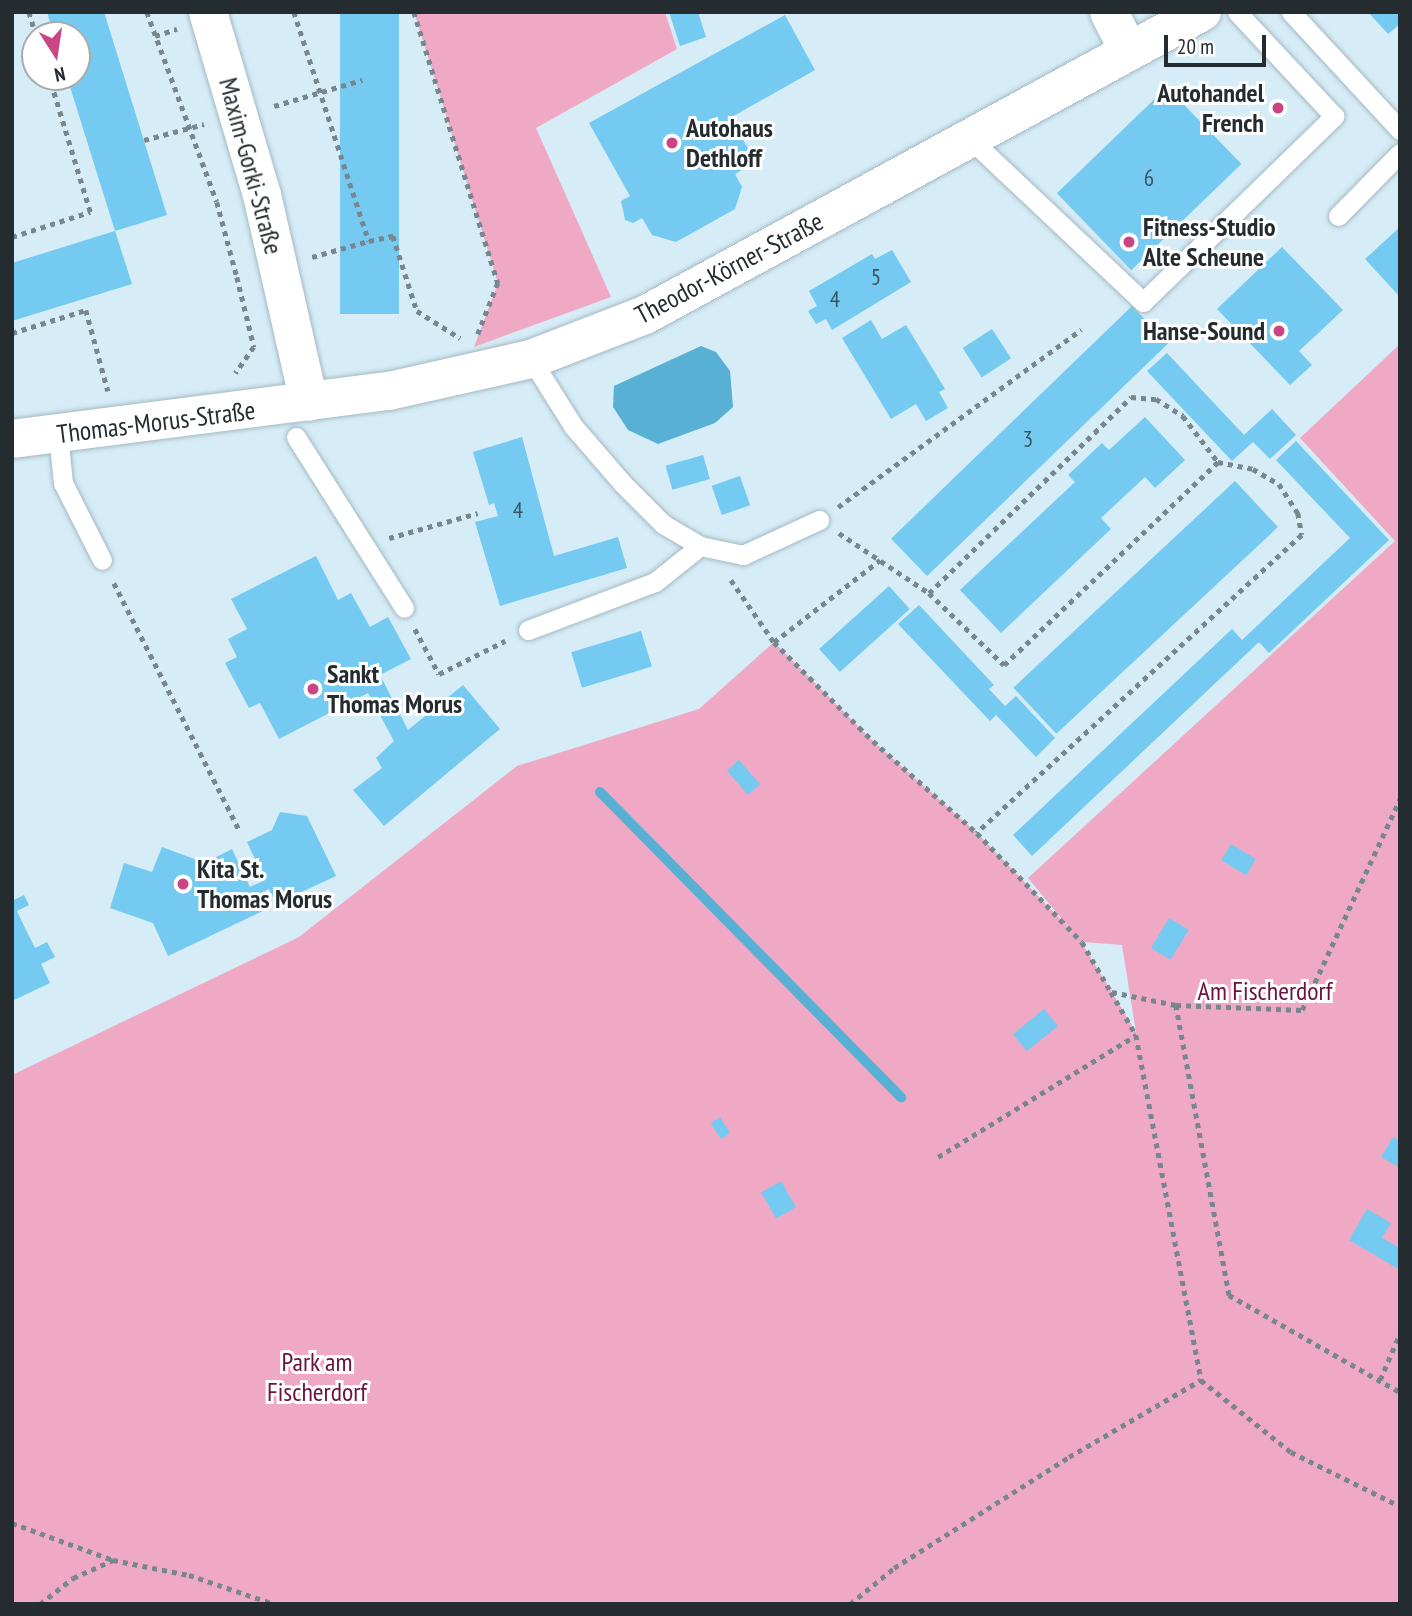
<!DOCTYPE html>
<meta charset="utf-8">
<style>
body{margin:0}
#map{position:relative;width:1412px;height:1616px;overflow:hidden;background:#d6ecf6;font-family:"PT Sans Narrow",sans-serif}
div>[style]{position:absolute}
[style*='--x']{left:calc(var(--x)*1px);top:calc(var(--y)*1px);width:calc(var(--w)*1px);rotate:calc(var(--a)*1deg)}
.green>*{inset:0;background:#f0a9c4}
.water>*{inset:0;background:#59b0d5}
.stream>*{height:10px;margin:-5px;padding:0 5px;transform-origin:5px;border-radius:5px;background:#59b0d5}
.building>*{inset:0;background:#74caf0;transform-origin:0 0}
.path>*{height:4.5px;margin-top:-2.25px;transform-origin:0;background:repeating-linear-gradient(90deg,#78868d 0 5px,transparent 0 10px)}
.roads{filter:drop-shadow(0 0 2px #a4b9c3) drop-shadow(0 0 2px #a4b9c3)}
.lane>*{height:19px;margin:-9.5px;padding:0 9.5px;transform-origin:9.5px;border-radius:9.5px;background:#fff}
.street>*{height:38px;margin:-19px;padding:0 19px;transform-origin:19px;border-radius:19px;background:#fff}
.dots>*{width:19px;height:19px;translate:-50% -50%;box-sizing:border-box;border:4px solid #fff;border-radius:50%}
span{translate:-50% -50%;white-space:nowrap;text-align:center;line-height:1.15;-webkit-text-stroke:6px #fff;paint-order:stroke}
.number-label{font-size:23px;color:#385460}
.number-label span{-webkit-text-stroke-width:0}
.poi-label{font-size:26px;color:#242c30;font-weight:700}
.right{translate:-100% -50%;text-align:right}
.left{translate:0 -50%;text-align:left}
.street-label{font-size:26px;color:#242c30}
.park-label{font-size:26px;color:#6c1140}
.frame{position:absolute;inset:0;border:14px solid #242c30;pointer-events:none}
.north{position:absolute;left:21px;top:21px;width:70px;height:70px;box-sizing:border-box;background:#fff;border:2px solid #a7abac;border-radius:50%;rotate:168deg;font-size:19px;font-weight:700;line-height:28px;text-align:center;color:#242c30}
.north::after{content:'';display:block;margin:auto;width:24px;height:32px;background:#cb4483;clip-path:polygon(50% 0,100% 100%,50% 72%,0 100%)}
.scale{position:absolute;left:1164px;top:35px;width:102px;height:32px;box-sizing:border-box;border:4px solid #242c30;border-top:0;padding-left:9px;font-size:21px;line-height:24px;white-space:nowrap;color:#242c30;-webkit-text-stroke:5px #fff;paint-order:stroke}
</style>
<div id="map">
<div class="green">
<i style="clip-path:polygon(414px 12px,665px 12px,677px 49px,536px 128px,611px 297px,474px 347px,498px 283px)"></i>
<i style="clip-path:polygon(evenodd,1400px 344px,1400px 1604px,12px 1604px,12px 1075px,299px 937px,517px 766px,699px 709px,774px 642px,873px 741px,977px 833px,1071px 930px,1028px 878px,1395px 541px,1300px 438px,1400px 344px,1083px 942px,1122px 945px,1136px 1032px,1082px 943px,1083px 942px)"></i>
</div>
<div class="water">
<i style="clip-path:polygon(701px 346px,716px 352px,730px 371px,733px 407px,715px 423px,658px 444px,628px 430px,613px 407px,614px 386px)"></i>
</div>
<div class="stream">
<i style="--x:600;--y:792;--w:429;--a:45.4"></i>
</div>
<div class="building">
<i style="clip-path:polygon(47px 12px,104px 12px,167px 215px,115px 231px,67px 77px,77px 77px,77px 35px,54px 35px)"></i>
<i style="left:340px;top:12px;width:59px;height:302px"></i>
<i style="clip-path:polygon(669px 12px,698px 12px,706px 37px,680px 46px)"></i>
<i style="clip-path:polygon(1368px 12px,1400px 12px,1400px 24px,1388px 34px)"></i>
<i style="clip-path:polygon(785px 15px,815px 70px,730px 118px,756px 162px,735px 174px,742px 187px,735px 209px,676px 242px,652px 235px,642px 218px,633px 223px,625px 220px,621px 201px,630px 196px,589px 123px)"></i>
<i style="left:1167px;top:87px;width:107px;height:153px;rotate:46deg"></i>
<i style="clip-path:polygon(1400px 227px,1400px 297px,1365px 259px)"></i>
<i style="clip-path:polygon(115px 231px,132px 284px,12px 321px,12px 263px)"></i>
<i style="clip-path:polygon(1282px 247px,1343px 310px,1299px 351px,1312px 365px,1290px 385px,1217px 309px)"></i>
<i style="clip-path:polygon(892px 250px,911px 282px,832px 330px,826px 319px,816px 324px,808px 311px,817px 306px,809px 291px,872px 254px,875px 259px)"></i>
<i style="left:1132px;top:306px;width:52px;height:335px;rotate:46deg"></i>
<i style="clip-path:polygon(871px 320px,882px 339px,906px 325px,945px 389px,939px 392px,948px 408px,926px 421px,916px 404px,891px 419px,842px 338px)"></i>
<i style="left:992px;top:329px;width:35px;height:35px;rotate:57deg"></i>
<i style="clip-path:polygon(1167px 353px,1244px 435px,1272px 409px,1296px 435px,1270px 459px,1253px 442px,1232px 461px,1147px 371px)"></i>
<i style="clip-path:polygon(1145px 417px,1185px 460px,1155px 488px,1145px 477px,1101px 518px,1111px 529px,1001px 633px,960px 590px,1075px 482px,1068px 475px,1102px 443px,1109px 450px)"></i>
<i style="clip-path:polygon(522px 437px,554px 556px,618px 537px,627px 568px,500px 606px,475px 522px,498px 516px,494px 503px,489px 505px,473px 452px)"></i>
<i style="clip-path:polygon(1296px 441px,1389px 540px,1269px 653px,1259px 642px,1032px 856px,1013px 835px,1232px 629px,1242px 640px,1350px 538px,1276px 460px)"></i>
<i style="left:703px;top:455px;width:25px;height:39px;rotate:74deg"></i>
<i style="left:740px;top:476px;width:31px;height:30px;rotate:71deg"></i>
<i style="left:1235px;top:481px;width:63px;height:303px;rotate:47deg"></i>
<i style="clip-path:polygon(316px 556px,338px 600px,351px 593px,370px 627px,388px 617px,411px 659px,380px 675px,408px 730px,463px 685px,500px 729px,384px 826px,353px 790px,382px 768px,376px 758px,394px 741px,368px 693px,279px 739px,260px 703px,249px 708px,225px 663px,237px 657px,228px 639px,247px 629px,231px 599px)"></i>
<i style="left:889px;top:586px;width:31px;height:94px;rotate:48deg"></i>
<i style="clip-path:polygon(919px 605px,994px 685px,989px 689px,1005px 706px,1016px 696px,1055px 738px,1036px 757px,996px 715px,990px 721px,898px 624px)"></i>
<i style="left:641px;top:631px;width:37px;height:73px;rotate:73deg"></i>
<i style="left:739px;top:760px;width:32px;height:16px;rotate:49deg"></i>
<i style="clip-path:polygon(280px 812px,307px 816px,336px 876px,276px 904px,269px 889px,255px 896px,263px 911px,168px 956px,153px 923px,110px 908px,124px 863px,152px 872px,162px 847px,205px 863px,232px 849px,250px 887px,265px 880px,247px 842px,272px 830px)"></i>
<i style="left:1231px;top:844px;width:29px;height:19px;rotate:31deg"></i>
<i style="clip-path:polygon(24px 895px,29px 905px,17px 911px,25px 928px,35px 948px,47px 942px,55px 957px,41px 964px,50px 983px,12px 1001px,12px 901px)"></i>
<i style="left:1169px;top:918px;width:23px;height:35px;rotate:31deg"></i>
<i style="left:1044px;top:1009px;width:22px;height:40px;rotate:51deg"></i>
<i style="left:720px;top:1117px;width:19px;height:11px;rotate:58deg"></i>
<i style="clip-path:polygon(1393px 1137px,1400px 1141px,1400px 1168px,1381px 1157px)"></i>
<i style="left:781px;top:1181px;width:30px;height:23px;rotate:60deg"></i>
<i style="clip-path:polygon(1367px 1209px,1391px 1223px,1382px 1238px,1400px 1248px,1400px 1270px,1349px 1240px)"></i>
</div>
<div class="path">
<i style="--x:29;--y:12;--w:24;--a:73"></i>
<i style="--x:147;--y:12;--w:202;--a:69.8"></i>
<i style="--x:217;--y:202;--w:78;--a:75.1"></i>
<i style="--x:237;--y:277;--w:72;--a:76.3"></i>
<i style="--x:254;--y:347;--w:32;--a:125"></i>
<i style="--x:294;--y:12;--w:241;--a:71.9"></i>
<i style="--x:369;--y:241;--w:25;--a:-12"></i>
<i style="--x:393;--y:236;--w:79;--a:72.3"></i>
<i style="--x:417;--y:311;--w:51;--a:32.1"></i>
<i style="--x:414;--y:12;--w:284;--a:72.8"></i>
<i style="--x:498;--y:283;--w:55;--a:111.4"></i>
<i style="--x:155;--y:36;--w:23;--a:-18"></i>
<i style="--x:274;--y:106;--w:92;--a:-16.5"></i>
<i style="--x:144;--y:140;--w:62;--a:-14.9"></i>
<i style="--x:12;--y:237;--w:82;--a:-17.8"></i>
<i style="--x:90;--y:212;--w:141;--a:-106.9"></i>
<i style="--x:312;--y:257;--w:59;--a:-15.7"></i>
<i style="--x:12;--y:333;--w:77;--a:-17.3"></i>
<i style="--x:86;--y:310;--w:84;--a:74.8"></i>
<i style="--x:838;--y:507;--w:301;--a:-36.1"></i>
<i style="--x:839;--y:533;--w:108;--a:33.7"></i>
<i style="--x:929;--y:593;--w:104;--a:43.8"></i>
<i style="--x:1004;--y:665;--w:295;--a:-43.5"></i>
<i style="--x:1218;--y:462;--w:36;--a:11"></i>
<i style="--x:1253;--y:469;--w:30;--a:30"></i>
<i style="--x:1279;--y:484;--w:35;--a:57"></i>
<i style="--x:1298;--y:513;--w:22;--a:80"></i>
<i style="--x:1302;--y:535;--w:441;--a:137.5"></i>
<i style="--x:389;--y:538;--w:92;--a:-15.7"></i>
<i style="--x:731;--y:580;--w:75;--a:55.3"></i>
<i style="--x:774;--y:642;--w:140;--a:45"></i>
<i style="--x:873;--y:741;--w:139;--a:41.5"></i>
<i style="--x:977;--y:833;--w:151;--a:46.1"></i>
<i style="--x:1082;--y:942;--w:58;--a:59.9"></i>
<i style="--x:1111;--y:992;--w:50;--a:59.8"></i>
<i style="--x:1136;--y:1035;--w:351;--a:79.3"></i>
<i style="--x:1201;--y:1380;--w:115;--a:38.7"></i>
<i style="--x:1291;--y:1452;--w:122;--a:26.4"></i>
<i style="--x:114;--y:583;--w:278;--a:63.1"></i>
<i style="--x:929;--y:593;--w:281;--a:-44.1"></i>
<i style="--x:1131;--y:397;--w:25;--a:5"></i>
<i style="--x:1156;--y:399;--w:32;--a:32"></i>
<i style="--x:1183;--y:416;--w:58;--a:52.7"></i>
<i style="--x:415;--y:629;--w:51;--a:61.9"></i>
<i style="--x:439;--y:674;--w:74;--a:-26.6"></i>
<i style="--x:774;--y:642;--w:134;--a:-37.7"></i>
<i style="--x:1112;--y:992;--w:65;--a:11.5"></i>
<i style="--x:1176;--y:1005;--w:295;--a:79.6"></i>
<i style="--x:1229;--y:1295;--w:197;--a:29.6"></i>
<i style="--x:1176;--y:1005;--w:126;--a:2.3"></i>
<i style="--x:1302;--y:1010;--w:233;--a:-65.1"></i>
<i style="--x:938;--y:1157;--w:233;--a:-31.6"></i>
<i style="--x:1380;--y:1380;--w:51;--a:-66.9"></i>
<i style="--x:12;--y:1523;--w:108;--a:20.1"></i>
<i style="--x:113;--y:1560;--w:77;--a:11.2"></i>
<i style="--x:189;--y:1575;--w:90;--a:18.8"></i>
<i style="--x:40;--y:1604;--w:42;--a:-38.2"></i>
<i style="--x:73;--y:1578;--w:44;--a:-24.2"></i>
<i style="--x:850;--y:1604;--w:57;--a:-39.3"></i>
<i style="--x:894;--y:1568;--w:207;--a:-32.4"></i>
<i style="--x:1069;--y:1457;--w:153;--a:-30.3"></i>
</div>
<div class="roads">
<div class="lane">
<i style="--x:1291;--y:12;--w:161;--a:47.3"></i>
<i style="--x:967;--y:136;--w:242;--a:43.3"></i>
<i style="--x:1143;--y:302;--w:267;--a:-44.2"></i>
<i style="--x:1334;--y:116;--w:142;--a:-133"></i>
<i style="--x:1338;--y:216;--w:88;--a:-45.5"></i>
<i style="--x:531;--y:359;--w:79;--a:57.9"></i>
<i style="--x:573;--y:426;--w:77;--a:49.2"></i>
<i style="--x:623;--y:484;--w:57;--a:45"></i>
<i style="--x:663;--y:524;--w:43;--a:30.7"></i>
<i style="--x:700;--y:546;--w:44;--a:11.8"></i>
<i style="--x:743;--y:555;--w:84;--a:-24.7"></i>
<i style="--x:58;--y:434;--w:49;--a:84.2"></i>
<i style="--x:63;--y:483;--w:86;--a:63.1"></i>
<i style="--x:296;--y:437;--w:202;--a:57.7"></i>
<i style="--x:528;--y:630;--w:136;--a:-20.7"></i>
<i style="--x:655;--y:582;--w:58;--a:-38.7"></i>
</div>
<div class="street">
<i style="--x:208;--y:12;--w:191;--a:73.6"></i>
<i style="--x:262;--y:195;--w:212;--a:77.2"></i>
<i style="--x:1109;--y:12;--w:42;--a:63.4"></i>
<i style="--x:12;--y:439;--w:380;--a:-7.3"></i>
<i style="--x:389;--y:391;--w:146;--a:-12.7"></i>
<i style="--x:531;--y:359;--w:122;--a:-21.1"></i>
<i style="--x:645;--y:315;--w:634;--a:-28.55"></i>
</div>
</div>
<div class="dots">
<i style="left:1278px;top:108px;background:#cb4483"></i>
<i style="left:672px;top:143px;background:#cb4483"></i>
<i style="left:1129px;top:242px;background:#cb4483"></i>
<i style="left:1279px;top:331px;background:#cb4483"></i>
<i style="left:313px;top:689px;background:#cb4483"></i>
<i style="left:183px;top:884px;background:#cb4483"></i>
</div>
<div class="number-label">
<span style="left:1149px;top:178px">6</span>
<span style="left:876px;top:277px">5</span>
<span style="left:835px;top:299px">4</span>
<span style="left:1028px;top:439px">3</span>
<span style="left:518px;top:510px">4</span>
</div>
<div class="poi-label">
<span class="right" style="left:1264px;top:108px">Autohandel<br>French</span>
<span class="left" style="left:686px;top:143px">Autohaus<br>Dethloff</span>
<span class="left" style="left:1143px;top:242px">Fitness-Studio<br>Alte Scheune</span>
<span class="right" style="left:1265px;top:331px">Hanse-Sound</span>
<span class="left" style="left:327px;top:689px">Sankt<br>Thomas Morus</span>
<span class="left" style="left:197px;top:884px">Kita St.<br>Thomas Morus</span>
</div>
<div class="street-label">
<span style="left:251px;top:166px;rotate:75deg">Maxim-Gorki-Straße</span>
<span style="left:729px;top:268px;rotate:-28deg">Theodor-Körner-Straße</span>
<span style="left:156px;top:422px;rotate:-7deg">Thomas-Morus-Straße</span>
</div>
<div class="park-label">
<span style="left:1265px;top:991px">Am Fischerdorf</span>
<span style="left:317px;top:1377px">Park am<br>Fischerdorf</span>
</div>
<div class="frame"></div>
<div class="north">N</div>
<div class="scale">20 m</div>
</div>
